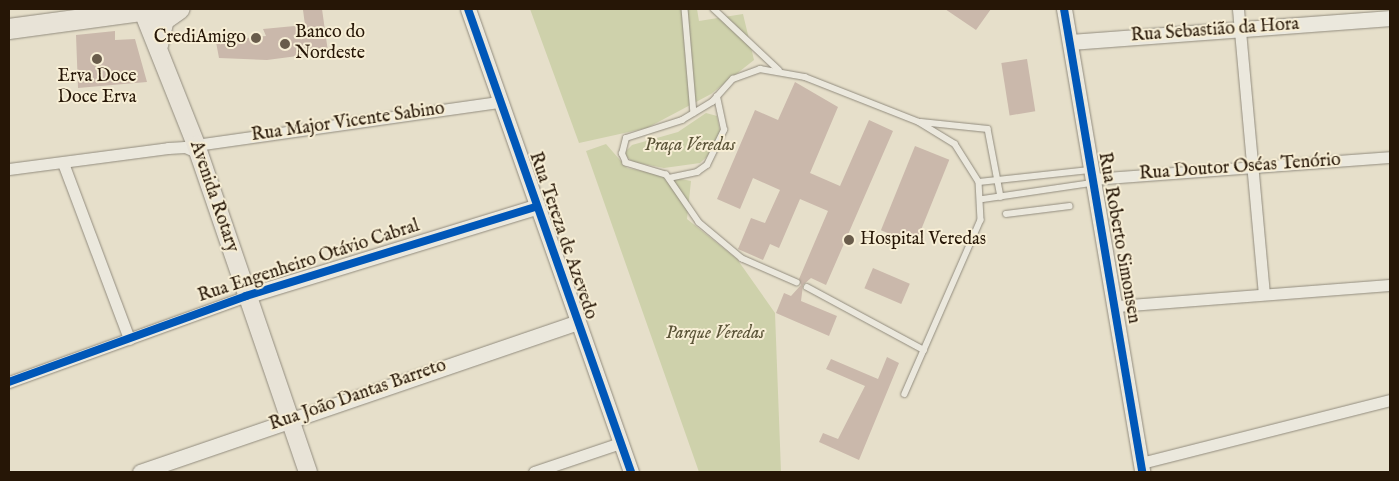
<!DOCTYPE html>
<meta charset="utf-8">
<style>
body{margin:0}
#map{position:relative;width:1399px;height:481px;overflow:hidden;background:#e6dfca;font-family:"IM FELL English",serif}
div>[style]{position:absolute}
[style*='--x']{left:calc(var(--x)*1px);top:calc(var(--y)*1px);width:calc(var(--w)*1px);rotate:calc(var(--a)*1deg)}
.green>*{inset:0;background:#ced1ab}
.building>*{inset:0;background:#cab8ab;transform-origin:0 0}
.roads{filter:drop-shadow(0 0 1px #928c7e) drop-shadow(0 0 1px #928c7e)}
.lane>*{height:5.5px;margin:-2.75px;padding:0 2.75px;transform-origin:2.75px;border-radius:2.75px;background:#ebe8dd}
.street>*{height:11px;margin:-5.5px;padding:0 5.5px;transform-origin:5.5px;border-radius:5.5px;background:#ebe8dd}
.secondary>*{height:15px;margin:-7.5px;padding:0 7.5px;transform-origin:7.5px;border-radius:7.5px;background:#ebe8dd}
.primary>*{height:18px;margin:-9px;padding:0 9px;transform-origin:9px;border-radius:9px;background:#e8e3d7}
.highway>*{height:20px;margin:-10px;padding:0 10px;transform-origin:10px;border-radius:10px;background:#e8e3d7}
.cycleway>*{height:8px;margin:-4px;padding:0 4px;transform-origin:4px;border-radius:4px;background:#0057b8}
.dots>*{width:14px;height:14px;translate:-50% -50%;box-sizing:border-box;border:2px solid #f7eed5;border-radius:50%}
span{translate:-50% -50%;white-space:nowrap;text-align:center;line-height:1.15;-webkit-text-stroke:4px #f7eed5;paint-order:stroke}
.street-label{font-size:18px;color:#261606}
.poi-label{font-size:18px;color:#261606}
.left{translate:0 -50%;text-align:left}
.right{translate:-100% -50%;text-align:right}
.park-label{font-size:18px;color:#5a5337;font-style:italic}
.frame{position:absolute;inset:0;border:10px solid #261606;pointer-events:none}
</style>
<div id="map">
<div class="green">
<i style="clip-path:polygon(530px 9px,697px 9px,699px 21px,743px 14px,754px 60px,711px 94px,647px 128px,579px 143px)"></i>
<i style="clip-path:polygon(706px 113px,717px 116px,720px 131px,712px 152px,700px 163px,664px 168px,633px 162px,623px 154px,632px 145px,678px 132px)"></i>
<i style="clip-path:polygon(606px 144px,627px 168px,691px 181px,687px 219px,737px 259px,775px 313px,781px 472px,699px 472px,586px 151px)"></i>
</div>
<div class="building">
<i style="clip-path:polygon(322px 9px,328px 52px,267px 60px,219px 58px,216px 42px,221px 35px,228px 40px,266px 36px,263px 29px,305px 25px,303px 10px)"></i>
<i style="clip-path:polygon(945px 9px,991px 9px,976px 30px)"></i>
<i style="clip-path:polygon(115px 31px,115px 40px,135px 39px,147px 82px,78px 88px,76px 35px)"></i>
<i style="left:1027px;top:59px;width:53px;height:26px;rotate:81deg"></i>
<i style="clip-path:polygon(795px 82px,838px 107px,810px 173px,840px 186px,869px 120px,893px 131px,826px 285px,811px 278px,803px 285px,801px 301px,837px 316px,829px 336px,776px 313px,784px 293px,791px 296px,801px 285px,799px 279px,828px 211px,800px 199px,779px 248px,770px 244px,763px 260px,738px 249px,751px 218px,765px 223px,780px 190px,753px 178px,740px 209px,717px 199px,755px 110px,778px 120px)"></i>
<i style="left:915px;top:146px;width:37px;height:91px;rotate:22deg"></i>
<i style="left:873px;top:268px;width:40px;height:22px;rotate:23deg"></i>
<i style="clip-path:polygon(887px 357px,899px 363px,859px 460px,819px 442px,823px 433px,838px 439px,865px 386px,826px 369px,831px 359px,878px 379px)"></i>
</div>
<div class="roads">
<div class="lane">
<i style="--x:685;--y:9;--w:104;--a:85.1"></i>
<i style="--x:714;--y:9;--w:89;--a:43.2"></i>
<i style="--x:921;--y:122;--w:67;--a:6"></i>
<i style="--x:988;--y:129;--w:69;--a:79.2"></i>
<i style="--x:669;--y:178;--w:29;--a:-12"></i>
<i style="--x:697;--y:172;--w:12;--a:-35"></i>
<i style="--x:707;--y:165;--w:39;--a:-64"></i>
<i style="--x:724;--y:130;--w:34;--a:-102"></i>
<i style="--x:979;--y:182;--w:111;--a:-6.2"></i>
<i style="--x:983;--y:199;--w:110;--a:-8.4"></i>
<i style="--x:1006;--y:214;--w:64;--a:-7.1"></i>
<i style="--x:797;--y:283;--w:60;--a:-156.4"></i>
<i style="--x:742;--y:259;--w:56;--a:-140.1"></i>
<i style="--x:699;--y:223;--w:58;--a:-124.5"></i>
<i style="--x:666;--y:175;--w:42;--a:-163.3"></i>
<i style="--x:626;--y:163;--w:10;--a:-114"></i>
<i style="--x:622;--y:154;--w:16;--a:-76"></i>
<i style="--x:626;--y:138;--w:59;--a:-17.8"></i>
<i style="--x:682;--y:120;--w:35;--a:-31"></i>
<i style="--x:712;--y:102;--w:31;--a:-48"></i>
<i style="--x:733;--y:79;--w:29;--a:-20"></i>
<i style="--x:760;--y:69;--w:46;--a:10.1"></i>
<i style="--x:805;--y:77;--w:123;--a:21.5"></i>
<i style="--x:919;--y:122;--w:42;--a:31.4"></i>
<i style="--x:955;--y:144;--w:45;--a:57.7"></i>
<i style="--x:979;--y:182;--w:38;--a:87"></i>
<i style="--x:981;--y:220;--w:190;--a:113.6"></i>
<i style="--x:807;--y:287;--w:133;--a:28.3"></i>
</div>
<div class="street">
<i style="--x:1238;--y:9;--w:285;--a:84.8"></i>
<i style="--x:196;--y:145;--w:307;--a:-8.1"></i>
<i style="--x:63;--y:163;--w:188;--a:69.4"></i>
<i style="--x:9;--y:169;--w:160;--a:-7.5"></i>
<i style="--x:168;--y:148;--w:17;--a:-3"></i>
<i style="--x:185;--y:147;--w:15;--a:23"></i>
<i style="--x:1091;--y:179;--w:300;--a:-4.2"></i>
<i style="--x:1116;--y:306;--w:275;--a:-4.4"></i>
<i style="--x:9;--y:382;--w:252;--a:-19.9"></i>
<i style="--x:1141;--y:463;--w:257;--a:-14.2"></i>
<i style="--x:534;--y:472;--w:91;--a:-18.6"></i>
</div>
<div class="secondary">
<i style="--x:468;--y:9;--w:491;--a:70.6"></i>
<i style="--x:1064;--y:9;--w:470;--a:80.4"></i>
<i style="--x:1071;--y:42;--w:320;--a:-4.3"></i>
<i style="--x:246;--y:296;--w:302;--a:-17.1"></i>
<i style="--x:140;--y:472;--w:461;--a:-18.9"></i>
</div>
<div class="primary">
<i style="--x:142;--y:9;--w:146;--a:68.3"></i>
<i style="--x:196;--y:145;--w:346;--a:71.1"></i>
</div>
<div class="highway">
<i style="--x:9;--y:29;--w:148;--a:-7.7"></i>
<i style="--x:158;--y:45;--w:26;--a:-77"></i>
<i style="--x:164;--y:20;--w:19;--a:-35"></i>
</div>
</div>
<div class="cycleway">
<i style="--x:468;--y:9;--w:491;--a:70.6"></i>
<i style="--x:1064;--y:9;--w:470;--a:80.4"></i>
<i style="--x:9;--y:382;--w:252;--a:-19.9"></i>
<i style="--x:246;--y:296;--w:302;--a:-17.1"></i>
</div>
<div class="dots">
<i style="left:256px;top:38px;background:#695c4b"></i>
<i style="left:285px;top:44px;background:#695c4b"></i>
<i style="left:97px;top:59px;background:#695c4b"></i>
<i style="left:849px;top:240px;background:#695c4b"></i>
</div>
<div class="street-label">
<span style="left:1215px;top:31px;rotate:-4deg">Rua Sebastião da Hora</span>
<span style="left:348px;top:123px;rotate:-8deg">Rua Major Vicente Sabino</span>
<span style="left:1240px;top:168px;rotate:-4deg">Rua Doutor Oséas Tenório</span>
<span style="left:213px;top:197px;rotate:71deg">Avenida Rotary</span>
<span style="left:562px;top:236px;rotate:71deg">Rua Tereza de Azevedo</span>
<span style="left:1118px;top:238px;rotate:80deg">Rua Roberto Simonsen</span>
<span style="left:309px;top:262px;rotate:-18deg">Rua Engenheiro Otávio Cabral</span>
<span style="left:358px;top:396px;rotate:-19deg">Rua João Dantas Barreto</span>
</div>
<div class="poi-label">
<span class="left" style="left:295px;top:44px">Banco do<br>Nordeste</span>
<span class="right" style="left:246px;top:38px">CrediAmigo</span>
<span style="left:97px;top:88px">Erva Doce<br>Doce Erva</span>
<span class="left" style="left:860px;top:240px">Hospital Veredas</span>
</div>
<div class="park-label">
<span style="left:690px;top:146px">Praça Veredas</span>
<span style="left:715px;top:334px">Parque Veredas</span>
</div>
<div class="frame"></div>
</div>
